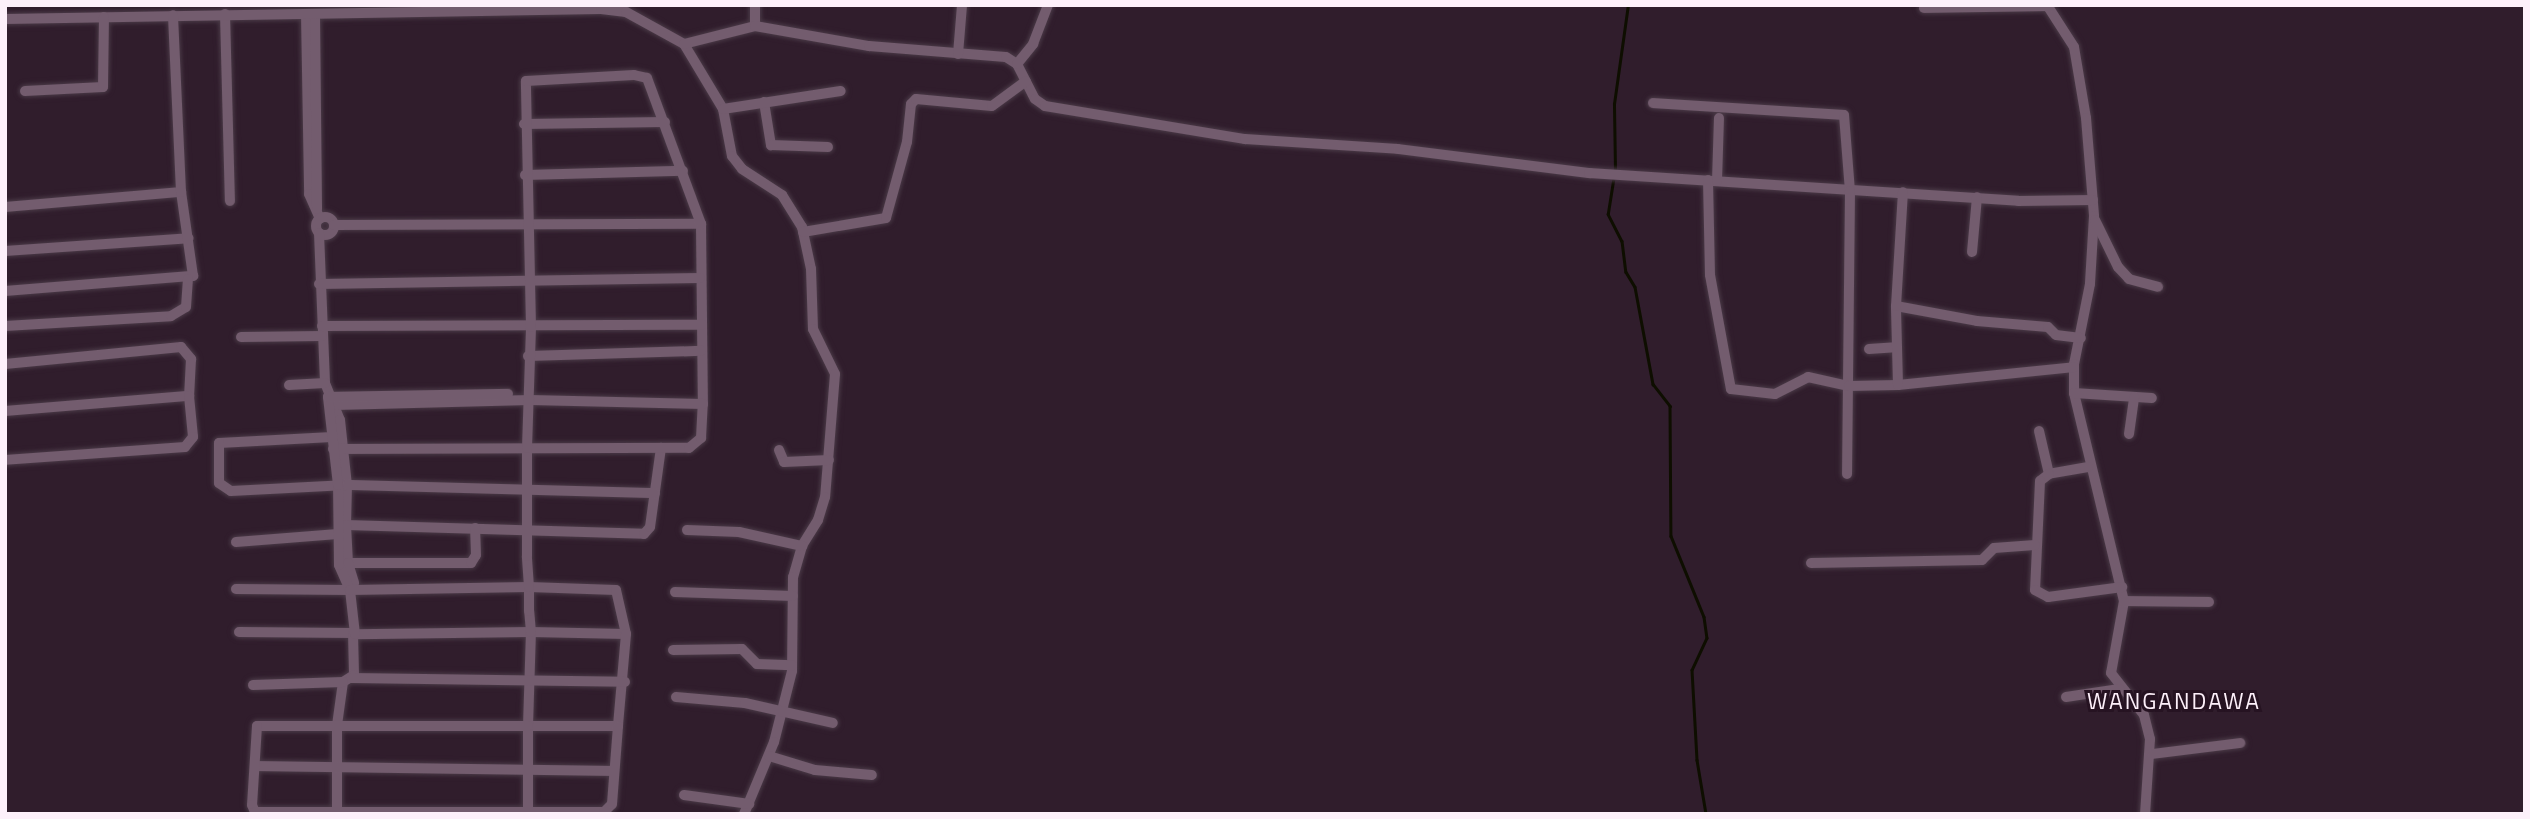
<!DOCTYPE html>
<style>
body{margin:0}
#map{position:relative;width:2530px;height:819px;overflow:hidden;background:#301d2c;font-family:"Titillium Web",sans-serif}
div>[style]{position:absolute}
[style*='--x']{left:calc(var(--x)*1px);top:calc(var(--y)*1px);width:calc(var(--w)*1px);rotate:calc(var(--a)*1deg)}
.stream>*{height:2.5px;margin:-1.25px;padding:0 1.25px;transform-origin:1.25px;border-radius:1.25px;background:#0e0e00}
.roads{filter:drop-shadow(0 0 2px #4a3a47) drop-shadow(0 0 2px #4a3a47)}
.minor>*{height:10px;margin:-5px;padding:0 5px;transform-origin:5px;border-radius:5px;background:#735c6e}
.minor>.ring{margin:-5px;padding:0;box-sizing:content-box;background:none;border:10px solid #735c6e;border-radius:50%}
span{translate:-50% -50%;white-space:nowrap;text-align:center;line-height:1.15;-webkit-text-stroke:6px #261322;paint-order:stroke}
.quarter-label{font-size:23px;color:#fdf0fa;letter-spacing:2px}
.frame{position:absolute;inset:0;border:7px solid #fdf0fa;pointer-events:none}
</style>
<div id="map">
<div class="stream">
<i style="--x:1615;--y:170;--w:66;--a:-90.9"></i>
<i style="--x:1614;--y:104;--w:100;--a:-82"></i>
<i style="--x:1614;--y:178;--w:36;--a:99"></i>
<i style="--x:1608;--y:214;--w:30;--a:63"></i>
<i style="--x:1622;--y:241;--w:31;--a:83"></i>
<i style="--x:1626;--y:272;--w:17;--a:59"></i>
<i style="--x:1635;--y:287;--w:99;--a:79.5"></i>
<i style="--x:1653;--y:384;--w:28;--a:52"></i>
<i style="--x:1670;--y:406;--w:130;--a:89.6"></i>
<i style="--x:1671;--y:536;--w:87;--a:67.8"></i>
<i style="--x:1704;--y:617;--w:21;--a:82"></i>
<i style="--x:1707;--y:638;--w:35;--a:115"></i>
<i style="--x:1692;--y:670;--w:90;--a:86.8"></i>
<i style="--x:1697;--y:760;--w:55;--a:80.5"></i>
</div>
<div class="roads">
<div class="minor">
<i style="--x:2047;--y:5;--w:50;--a:57.3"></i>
<i style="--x:2074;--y:47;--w:72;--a:80.4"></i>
<i style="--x:2086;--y:118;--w:98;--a:85.3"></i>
<i style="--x:2094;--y:216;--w:68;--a:93.4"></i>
<i style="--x:2090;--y:284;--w:82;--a:101.3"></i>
<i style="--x:2074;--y:364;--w:29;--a:90"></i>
<i style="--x:2074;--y:393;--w:214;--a:76.5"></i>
<i style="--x:2124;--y:601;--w:73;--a:100.2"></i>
<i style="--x:2111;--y:673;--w:53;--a:51.8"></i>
<i style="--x:2144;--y:715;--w:25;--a:76"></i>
<i style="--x:2150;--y:739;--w:75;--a:93.8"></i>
<i style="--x:1924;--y:8;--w:124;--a:-0.9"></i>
<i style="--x:225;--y:14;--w:187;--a:88.5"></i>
<i style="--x:306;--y:14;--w:180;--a:89"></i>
<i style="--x:309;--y:194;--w:27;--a:66"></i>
<i style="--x:315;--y:14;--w:195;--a:89.4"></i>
<i style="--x:5;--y:19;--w:596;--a:-0.96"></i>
<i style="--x:601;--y:9;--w:25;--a:7"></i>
<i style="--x:626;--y:12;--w:66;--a:28.9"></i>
<i style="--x:684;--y:44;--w:76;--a:59"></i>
<i style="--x:723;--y:109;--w:48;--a:79.2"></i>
<i style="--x:732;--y:156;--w:16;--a:52"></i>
<i style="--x:742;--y:169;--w:48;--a:33"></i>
<i style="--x:782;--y:195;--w:38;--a:58"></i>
<i style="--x:802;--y:227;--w:43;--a:77.9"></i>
<i style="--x:811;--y:269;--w:60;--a:88.1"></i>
<i style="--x:813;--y:329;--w:50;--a:63.9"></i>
<i style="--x:835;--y:374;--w:123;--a:94.6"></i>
<i style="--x:825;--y:497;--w:24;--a:107"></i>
<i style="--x:818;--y:520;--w:31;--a:122"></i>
<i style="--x:802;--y:546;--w:32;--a:106"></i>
<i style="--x:793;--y:577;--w:94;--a:90.6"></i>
<i style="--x:792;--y:671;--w:73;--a:104.2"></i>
<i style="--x:774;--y:742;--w:78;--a:112.6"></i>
<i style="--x:755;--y:26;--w:21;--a:-90"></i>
<i style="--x:684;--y:44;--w:73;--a:-14.2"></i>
<i style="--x:755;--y:26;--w:116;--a:10"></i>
<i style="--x:869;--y:46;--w:137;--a:4.6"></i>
<i style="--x:1006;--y:57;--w:13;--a:32"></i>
<i style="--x:1017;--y:64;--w:39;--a:63"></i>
<i style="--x:1035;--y:99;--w:12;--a:35"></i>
<i style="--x:1045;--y:106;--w:203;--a:9.4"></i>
<i style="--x:1245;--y:139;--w:153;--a:3.7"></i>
<i style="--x:1398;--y:149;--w:193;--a:7.2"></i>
<i style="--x:1589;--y:173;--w:430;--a:3.7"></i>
<i style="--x:2018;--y:201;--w:75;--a:-0.8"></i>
<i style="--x:958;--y:54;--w:49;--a:-85.3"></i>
<i style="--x:1017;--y:64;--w:26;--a:-51"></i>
<i style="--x:1033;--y:44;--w:42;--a:-69"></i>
<i style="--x:25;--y:91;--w:78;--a:-2.9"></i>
<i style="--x:103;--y:87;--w:70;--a:-89.2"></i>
<i style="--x:764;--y:102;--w:44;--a:80.8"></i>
<i style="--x:771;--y:145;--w:57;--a:2"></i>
<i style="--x:1653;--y:103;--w:191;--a:3.6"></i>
<i style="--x:1844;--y:115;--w:76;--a:85.5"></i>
<i style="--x:1850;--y:191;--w:283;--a:90.6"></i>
<i style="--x:723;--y:109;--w:119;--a:-8.7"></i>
<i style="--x:524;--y:124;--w:141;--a:-0.8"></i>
<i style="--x:525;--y:175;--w:158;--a:-1.5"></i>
<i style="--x:1708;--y:180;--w:95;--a:88.8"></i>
<i style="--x:1710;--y:275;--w:116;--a:79.6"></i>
<i style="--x:1731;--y:389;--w:44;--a:6.5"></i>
<i style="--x:1775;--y:394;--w:37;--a:-27"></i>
<i style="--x:1808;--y:377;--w:42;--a:12.4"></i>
<i style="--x:1849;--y:386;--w:49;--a:-1.2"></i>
<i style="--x:1898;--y:385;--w:177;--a:-5.8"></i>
<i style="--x:1717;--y:181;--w:63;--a:-88.2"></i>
<i style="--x:5;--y:207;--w:177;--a:-4.9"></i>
<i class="ring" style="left:316px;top:217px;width:8px;height:8px"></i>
<i style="--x:2095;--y:220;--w:52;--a:63.9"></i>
<i style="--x:2118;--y:267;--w:16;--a:47"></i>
<i style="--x:2129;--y:279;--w:30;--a:15"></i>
<i style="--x:334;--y:225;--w:367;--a:-0.2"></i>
<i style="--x:701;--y:224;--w:180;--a:89.4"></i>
<i style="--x:803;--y:232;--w:84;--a:-9.6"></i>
<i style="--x:886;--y:218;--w:79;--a:-74.6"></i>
<i style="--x:907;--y:142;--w:38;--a:-84"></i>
<i style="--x:911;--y:104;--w:7;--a:-45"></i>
<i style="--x:916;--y:99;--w:76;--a:5.3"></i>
<i style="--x:992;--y:106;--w:42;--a:-36.3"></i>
<i style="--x:319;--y:233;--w:150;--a:87.7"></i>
<i style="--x:325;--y:383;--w:40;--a:68"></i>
<i style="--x:340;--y:420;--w:65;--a:83.9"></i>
<i style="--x:347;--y:485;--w:40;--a:91.4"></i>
<i style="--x:346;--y:525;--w:298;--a:1.7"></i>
<i style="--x:644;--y:534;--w:9;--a:-49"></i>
<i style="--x:650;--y:527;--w:80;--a:-82.1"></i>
<i style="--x:5;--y:251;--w:184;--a:-4"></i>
<i style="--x:1972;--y:252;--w:55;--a:-84.8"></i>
<i style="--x:319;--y:284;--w:381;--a:-0.9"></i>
<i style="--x:5;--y:291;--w:189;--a:-4.6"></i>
<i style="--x:193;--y:276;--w:85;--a:-98.1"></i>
<i style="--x:181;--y:192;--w:177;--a:-92.6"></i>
<i style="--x:1896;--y:306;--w:82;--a:10.5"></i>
<i style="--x:1977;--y:321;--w:71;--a:4.8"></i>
<i style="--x:2048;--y:327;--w:11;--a:45"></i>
<i style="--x:2056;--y:335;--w:25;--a:7"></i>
<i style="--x:5;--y:326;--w:166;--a:-3.4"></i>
<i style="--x:171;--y:316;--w:17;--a:-31"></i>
<i style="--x:186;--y:307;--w:28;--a:-86"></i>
<i style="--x:322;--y:326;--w:380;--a:-0.2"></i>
<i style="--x:241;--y:337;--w:81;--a:-0.7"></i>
<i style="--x:1869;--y:349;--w:26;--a:-4"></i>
<i style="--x:528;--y:356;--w:173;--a:-1.7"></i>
<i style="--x:5;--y:364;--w:177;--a:-5.5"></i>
<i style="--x:181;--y:347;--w:16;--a:50"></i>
<i style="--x:191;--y:359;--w:37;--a:93"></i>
<i style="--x:289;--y:385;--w:36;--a:-3"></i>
<i style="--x:1898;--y:385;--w:79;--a:-91.5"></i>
<i style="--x:1896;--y:306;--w:114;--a:-86.5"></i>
<i style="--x:2074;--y:393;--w:78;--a:3.7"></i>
<i style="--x:5;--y:411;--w:185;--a:-4.7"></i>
<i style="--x:189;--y:396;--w:41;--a:84.4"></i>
<i style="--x:193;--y:437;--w:13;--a:129"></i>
<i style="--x:185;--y:447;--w:180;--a:175.9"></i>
<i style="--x:2039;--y:431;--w:44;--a:76.9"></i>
<i style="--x:2129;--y:434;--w:37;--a:-82"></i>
<i style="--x:332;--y:437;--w:113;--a:177"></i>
<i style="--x:219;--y:443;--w:40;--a:90"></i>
<i style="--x:219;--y:483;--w:14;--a:34"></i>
<i style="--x:231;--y:491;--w:116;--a:-3"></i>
<i style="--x:347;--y:485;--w:308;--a:1.5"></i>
<i style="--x:333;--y:449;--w:356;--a:-0.2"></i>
<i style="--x:689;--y:448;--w:16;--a:-40"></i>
<i style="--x:701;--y:438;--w:34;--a:-87"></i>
<i style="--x:703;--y:404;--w:173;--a:-178.7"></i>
<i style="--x:530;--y:400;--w:194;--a:178.5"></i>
<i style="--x:779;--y:450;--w:13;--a:67"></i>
<i style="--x:784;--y:462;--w:45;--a:-2.5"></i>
<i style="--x:2088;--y:467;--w:40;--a:170"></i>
<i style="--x:2049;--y:474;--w:11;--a:142"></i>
<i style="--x:2040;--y:481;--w:109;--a:92.6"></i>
<i style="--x:2035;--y:590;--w:15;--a:28"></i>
<i style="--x:2048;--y:597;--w:75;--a:-7.7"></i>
<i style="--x:346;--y:525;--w:38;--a:87"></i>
<i style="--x:348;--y:563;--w:123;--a:0"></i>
<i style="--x:471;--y:563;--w:9;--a:-58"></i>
<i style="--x:476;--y:555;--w:27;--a:-92"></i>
<i style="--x:687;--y:530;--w:52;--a:2.2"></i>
<i style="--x:739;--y:532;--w:65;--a:12.5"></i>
<i style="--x:236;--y:542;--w:102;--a:-4.5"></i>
<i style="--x:1811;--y:563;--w:171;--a:-1"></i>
<i style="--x:1982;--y:560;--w:17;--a:-45"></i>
<i style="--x:1994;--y:548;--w:41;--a:-4.2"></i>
<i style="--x:343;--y:564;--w:5;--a:-11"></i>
<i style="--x:348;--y:563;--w:21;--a:73"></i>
<i style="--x:236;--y:589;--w:114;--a:0.5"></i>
<i style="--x:350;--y:590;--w:27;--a:-114"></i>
<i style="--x:339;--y:565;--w:80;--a:-90.7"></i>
<i style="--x:338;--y:485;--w:89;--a:-96.5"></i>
<i style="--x:328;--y:397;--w:180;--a:-1"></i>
<i style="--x:675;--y:592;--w:118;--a:1.9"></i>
<i style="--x:2124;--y:601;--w:85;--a:0.7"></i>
<i style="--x:239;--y:632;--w:114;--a:0.5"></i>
<i style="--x:353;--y:633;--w:42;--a:88.6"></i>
<i style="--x:354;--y:675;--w:13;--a:148"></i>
<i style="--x:343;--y:682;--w:43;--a:97.9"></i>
<i style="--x:337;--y:725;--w:86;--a:90"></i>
<i style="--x:626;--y:634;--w:95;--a:-178.8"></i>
<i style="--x:531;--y:632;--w:176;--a:179.3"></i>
<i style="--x:355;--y:634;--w:44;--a:-96.5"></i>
<i style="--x:350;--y:590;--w:179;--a:-1"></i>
<i style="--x:529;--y:587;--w:87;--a:2"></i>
<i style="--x:616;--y:590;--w:45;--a:77.2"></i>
<i style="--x:626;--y:634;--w:92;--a:95"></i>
<i style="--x:618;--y:726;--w:90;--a:180"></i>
<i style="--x:528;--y:726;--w:94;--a:-88.2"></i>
<i style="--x:531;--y:632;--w:21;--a:-95"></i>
<i style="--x:529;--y:611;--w:24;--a:-90"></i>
<i style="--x:529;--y:587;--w:31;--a:-94"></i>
<i style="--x:527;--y:556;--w:108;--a:-90"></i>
<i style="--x:527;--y:448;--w:121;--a:-88.1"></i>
<i style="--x:531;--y:327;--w:246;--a:-91.2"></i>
<i style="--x:526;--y:81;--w:108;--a:-3.2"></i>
<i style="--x:634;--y:75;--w:13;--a:13"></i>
<i style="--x:647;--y:78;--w:156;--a:69.7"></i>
<i style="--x:673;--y:650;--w:69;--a:-0.8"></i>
<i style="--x:742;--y:649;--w:21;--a:45"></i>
<i style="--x:757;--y:664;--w:35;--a:2"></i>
<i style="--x:351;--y:678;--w:274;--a:0.8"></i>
<i style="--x:253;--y:685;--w:90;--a:-1.9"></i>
<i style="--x:676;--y:697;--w:69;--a:5"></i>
<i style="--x:745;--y:703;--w:90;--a:12.8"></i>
<i style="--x:2066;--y:697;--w:54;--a:-8.6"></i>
<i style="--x:2152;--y:754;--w:89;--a:-7.1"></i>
<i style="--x:769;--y:756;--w:48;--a:16.9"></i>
<i style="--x:815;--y:770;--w:57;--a:5"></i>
<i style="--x:257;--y:766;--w:355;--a:0.8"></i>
<i style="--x:684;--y:795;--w:66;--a:7.9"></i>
<i style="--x:528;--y:810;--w:84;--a:-90"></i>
<i style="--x:528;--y:726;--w:271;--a:180"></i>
<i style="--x:257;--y:726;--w:79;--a:93.6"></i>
<i style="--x:252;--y:805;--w:8;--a:67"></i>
<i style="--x:255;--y:812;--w:349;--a:0"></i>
<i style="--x:604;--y:812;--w:11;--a:-45"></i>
<i style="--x:612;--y:804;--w:78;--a:-85.6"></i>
</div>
</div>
<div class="quarter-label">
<span style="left:2174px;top:701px">WANGANDAWA</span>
</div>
<div class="frame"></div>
</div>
